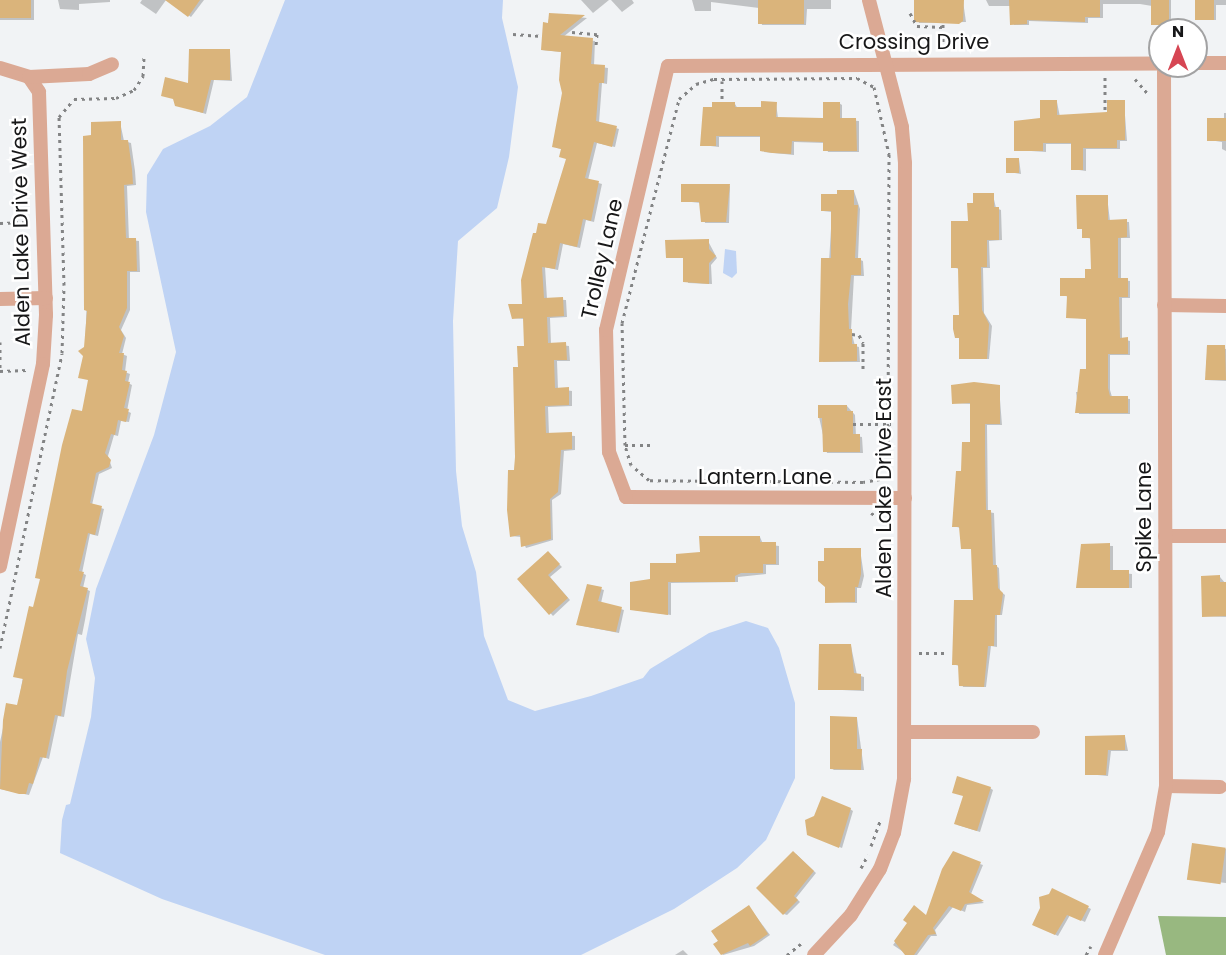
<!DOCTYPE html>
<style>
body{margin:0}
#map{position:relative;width:1226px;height:955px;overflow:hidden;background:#f1f3f5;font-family:Poppins,sans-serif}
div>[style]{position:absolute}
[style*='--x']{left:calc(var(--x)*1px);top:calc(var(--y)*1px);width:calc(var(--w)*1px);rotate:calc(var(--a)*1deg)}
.forest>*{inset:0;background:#98b880}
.water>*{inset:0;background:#bfd3f4}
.shadow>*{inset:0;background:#0003;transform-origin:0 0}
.building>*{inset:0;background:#dab47b;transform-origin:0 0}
.path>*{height:3px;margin-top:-1.5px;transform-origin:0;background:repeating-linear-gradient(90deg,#838485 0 3px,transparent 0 7.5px)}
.street>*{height:14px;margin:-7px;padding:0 7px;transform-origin:7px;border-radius:7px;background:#dba994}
span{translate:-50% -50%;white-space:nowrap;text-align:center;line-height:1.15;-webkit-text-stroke:5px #fff;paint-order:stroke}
.street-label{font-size:21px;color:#171718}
.north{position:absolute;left:1148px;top:18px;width:60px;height:60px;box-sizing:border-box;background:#fff;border:2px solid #a2a2a3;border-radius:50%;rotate:0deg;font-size:16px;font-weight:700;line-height:24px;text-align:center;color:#171718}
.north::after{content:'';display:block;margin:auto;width:21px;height:27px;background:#d64653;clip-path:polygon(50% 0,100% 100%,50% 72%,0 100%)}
</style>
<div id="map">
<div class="forest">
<i style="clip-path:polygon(1158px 916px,1226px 917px,1226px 955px,1166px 955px)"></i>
</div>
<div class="water">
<i style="clip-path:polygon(285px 0,503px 0,502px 18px,518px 87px,509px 157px,497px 208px,458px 241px,453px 321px,456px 471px,462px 526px,476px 572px,484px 636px,508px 700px,535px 711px,591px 696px,643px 678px,650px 669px,709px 633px,746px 621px,768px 628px,779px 648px,795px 703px,795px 778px,766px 840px,737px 868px,674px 909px,581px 955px,325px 955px,162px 899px,60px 853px,62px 820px,66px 805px,70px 804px,91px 717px,95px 678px,86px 639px,96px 589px,154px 435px,176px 352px,146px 212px,147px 175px,163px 149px,210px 126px,247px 97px)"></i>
<i style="clip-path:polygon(725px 249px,736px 251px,737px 273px,732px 278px,723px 273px)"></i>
</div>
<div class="shadow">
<i style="left:0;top:0;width:34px;height:20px"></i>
<i style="clip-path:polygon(58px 0,110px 0,110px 2px,79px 4px,79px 10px,60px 9px)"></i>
<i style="clip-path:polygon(142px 0,166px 0,156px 14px,140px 3px)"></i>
<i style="clip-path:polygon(167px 0,204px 0,191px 17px)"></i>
<i style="clip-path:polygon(581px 0,609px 0,593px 13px)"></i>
<i style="clip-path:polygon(611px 0,632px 0,634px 3px,622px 12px)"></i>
<i style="clip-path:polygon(692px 0,831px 0,831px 9px,807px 9px,806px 25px,762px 25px,759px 8px,711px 2px,711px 11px,695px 11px)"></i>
<i style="clip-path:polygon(916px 0,963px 1px,966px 22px,919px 23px)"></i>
<i style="clip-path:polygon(986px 0,1171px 0,1171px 25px,1152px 24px,1152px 6px,1140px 4px,1103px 4px,1103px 18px,1088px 18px,1088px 23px,1029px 21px,1029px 25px,1014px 25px,1011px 6px,989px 6px)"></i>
<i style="clip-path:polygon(1196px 0,1226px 0,1226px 5px,1216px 5px,1216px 20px,1200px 20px)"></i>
<i style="clip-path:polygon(550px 14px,587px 18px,563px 37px,595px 41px,594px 66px,608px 68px,607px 84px,602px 83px,599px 123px,619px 129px,615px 147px,597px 143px,588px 180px,602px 184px,594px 222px,586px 220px,580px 248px,563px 244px,558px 270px,545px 267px,547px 299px,566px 300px,567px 317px,550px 318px,551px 344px,569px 346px,570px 361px,557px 361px,558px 389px,572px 391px,572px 406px,548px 407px,549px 434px,575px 436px,575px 450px,564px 451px,561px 494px,552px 500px,553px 540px,526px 548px,521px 537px,511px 536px,520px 369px,525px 348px,524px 319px,513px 318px,523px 306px,537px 235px,547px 226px,568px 159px,562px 149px,557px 148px,564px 93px,562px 52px,542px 50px)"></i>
<i style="clip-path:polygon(230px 51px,232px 81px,214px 80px,206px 114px,176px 105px,190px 85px)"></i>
<i style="clip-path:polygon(1057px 102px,1060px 117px,1108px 113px,1124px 102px,1127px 141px,1120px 141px,1120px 149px,1086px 149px,1086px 171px,1072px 169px,1072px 144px,1046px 144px,1046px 152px,1016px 150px)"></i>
<i style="clip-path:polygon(776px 103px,778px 118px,825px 119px,839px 103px,842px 105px,842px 120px,859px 121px,859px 152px,828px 152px,825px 143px,794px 142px,794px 155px,764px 152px,761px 137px,719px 137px,719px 147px,702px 145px,735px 104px,738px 109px,762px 109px)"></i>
<i style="clip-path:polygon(1224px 113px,1226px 113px,1226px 151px,1222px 149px,1222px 142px,1209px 140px,1224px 120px)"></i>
<i style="clip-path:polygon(120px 122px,124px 141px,131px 143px,135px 171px,136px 185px,127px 186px,129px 240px,139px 241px,140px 272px,130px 272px,130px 310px,121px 330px,126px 338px,122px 354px,127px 356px,125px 372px,130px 374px,128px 383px,132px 385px,127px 411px,131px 413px,129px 422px,121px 421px,118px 436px,114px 435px,108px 456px,112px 468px,99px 474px,92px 505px,104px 509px,98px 536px,90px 534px,82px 573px,86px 575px,83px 588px,90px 591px,85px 620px,82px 635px,78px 634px,64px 717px,58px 716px,49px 759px,43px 757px,29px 795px,0 789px,0 742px,8px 705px,18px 707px,34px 609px,90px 380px,85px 348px,93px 137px)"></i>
<i style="clip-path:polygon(1019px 159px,1021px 174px,1008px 172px)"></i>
<i style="clip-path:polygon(730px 186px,729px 223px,705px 223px,701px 203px,682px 201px)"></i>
<i style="clip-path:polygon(854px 191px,860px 209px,858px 259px,863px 261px,864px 276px,854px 276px,851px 330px,855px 346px,859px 347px,860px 362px,823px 362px,832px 212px,823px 211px,838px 195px)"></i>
<i style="clip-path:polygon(993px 195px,996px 208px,1001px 210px,1002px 240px,989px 241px,990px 268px,983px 268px,984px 313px,992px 326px,989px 359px,964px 359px,954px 317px,960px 317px,959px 269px,953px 267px,969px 222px)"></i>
<i style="clip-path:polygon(1107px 196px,1110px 221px,1129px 222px,1130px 238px,1121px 238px,1121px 280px,1130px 281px,1130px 298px,1122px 298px,1122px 339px,1130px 341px,1130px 355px,1110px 355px,1110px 390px,1112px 397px,1130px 399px,1130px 414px,1079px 414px,1076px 392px,1081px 392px,1088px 370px,1088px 319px,1067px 317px,1069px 297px,1062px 295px,1086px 280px,1092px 270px,1092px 239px,1084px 237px,1083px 229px,1078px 228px)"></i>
<i style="clip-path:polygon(708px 241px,717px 258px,711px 265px,712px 284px,688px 283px,685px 258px,667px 257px)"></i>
<i style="clip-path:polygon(1209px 346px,1226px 349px,1226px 381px,1206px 380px)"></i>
<i style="clip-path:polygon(999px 387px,1002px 425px,987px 425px,988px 512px,994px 513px,996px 566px,999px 568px,1000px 591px,1005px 595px,1002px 615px,997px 615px,997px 647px,991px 646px,986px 687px,963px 687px,959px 666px,953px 664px,974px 601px,973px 549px,963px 548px,960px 528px,954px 526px,962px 473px,971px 443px,971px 404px,954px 403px)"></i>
<i style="clip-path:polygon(847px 406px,855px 415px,856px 436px,862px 437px,863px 453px,827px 453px,819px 417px)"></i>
<i style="clip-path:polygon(701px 537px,760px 537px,763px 544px,779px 546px,779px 565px,766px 565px,766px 574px,738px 577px,738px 582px,671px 583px,671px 615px,634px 610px,652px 580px,701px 554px)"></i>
<i style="clip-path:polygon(1082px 545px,1113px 546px,1113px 572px,1132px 574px,1132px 588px,1077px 587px)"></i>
<i style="clip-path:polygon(860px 549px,864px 576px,861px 588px,857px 588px,857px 603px,827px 602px)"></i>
<i style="clip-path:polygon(548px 553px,562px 567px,550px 577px,570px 600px,553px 616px,519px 579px)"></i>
<i style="clip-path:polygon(1203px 577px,1220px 577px,1226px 584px,1226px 617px,1203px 616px)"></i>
<i style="clip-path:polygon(588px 585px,604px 590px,601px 603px,624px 610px,619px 633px,578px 625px)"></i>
<i style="clip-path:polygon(851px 646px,857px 675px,864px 677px,864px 691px,820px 689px)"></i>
<i style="clip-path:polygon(857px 718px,864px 770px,834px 770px,831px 768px)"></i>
<i style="clip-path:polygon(1125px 736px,1128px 751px,1111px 751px,1108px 776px,1087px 774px,1087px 737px)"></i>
<i style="clip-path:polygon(990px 788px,993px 790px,980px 832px,958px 825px)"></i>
<i style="clip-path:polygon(850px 809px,853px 811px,842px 848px,812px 836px)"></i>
<i style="clip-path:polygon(1193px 845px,1226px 849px,1226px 883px,1191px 879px)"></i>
<i style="clip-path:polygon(796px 854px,816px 873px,796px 898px,800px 902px,787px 915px,784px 914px)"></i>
<i style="clip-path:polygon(980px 864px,983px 865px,971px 894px,984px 903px,967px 905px,965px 912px,953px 907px,935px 930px,937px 936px,931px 936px,917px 955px,908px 955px,893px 945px,909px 923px,927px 917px)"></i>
<i style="clip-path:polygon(1053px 890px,1091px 909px,1085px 922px,1070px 915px,1058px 936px,1034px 924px)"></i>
<i style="clip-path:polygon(749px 907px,770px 935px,754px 946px,723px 955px,715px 944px)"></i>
<i style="clip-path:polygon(683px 950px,688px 955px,675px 955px)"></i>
</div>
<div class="building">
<i style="left:0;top:0;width:31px;height:18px"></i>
<i style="clip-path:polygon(165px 0,200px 0,188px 17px)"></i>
<i style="left:758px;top:0;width:46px;height:24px"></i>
<i style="clip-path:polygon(914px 0,964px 0,963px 21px,959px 24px,914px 22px)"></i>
<i style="clip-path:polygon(1009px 0,1100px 0,1100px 17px,1085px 17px,1085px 22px,1027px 20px,1027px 24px,1010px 25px)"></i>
<i style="left:1151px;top:0;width:18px;height:25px"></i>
<i style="left:1195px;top:0;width:19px;height:20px"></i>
<i style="clip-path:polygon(549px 13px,585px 15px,560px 35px,593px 38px,591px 64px,605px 65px,604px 83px,599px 83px,596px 121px,617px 126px,612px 147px,594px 142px,585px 178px,599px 181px,591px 221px,583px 219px,577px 247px,560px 243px,555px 269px,542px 267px,544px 298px,563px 297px,564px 316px,547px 317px,548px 343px,566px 342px,567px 360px,554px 360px,555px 388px,569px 387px,569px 405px,545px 406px,546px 433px,572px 432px,572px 449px,561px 450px,558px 492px,550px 499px,551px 539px,521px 547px,520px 535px,510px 537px,507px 510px,508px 470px,514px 470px,515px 457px,513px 367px,518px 367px,517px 346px,524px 346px,523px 318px,512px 319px,508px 304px,522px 304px,521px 280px,533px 233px,536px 233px,538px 223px,546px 224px,566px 159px,559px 157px,561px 149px,552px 147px,562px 93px,559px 80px,561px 52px,541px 50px,543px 22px,548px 23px)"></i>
<i style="clip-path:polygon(189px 49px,230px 49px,230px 80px,211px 80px,203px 113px,175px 106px,173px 99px,161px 96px,165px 77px,188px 83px)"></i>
<i style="clip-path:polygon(1040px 100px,1057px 100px,1057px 115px,1107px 112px,1107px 100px,1125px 100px,1125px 140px,1117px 140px,1117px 148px,1083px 148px,1083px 170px,1071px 170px,1071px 143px,1043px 143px,1043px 151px,1014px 151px,1014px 121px,1040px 118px)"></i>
<i style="clip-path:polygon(761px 101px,777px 102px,776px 117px,823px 118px,823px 102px,840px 102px,840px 118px,856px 118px,857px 151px,823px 151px,823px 142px,792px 141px,791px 154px,772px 153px,760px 151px,760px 136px,716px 136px,716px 146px,700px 146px,703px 107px,712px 107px,712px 102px,735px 102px,735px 107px,761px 107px)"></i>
<i style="left:1207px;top:118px;width:19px;height:23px"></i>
<i style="clip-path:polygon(121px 121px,121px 140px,128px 140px,132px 169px,133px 184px,124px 185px,126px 238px,136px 238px,137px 271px,127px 271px,127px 308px,119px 327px,124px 336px,119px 353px,124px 353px,122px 370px,127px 371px,125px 381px,130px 382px,124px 408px,129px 409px,126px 422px,118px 420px,115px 435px,111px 434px,105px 453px,111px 460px,109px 467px,96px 473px,90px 503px,102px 506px,95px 535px,88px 533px,79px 571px,84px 572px,80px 586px,88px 588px,67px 671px,61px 716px,55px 715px,46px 758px,40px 757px,33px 784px,29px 783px,26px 794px,19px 794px,0 789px,3px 720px,6px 703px,17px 705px,23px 679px,13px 677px,29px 606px,33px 607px,40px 579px,35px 578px,62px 445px,72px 409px,82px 411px,88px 380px,78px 378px,83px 356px,78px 351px,84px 347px,87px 311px,84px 310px,83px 136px,91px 135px,91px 122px)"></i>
<i style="left:1006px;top:158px;width:13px;height:15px"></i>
<i style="clip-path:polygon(681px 184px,730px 184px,726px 222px,701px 222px,699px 202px,681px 202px)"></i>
<i style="clip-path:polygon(837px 190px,854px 190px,854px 205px,858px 205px,855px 258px,861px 258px,861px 275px,851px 275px,848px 304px,849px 329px,852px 329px,852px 344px,857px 344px,857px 361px,819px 362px,821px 258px,831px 258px,831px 211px,821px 211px,821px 194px,837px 194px)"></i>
<i style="clip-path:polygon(973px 193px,994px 193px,994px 207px,999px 207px,999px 240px,987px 240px,987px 267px,981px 267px,982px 310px,989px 324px,987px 359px,959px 359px,959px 338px,955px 338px,953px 329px,953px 315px,959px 315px,958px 268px,951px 268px,951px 221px,968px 221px,967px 203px,973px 203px)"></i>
<i style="clip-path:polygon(1076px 195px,1108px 195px,1108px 220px,1127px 219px,1127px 237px,1118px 238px,1118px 278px,1128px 278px,1128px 297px,1119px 297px,1120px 338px,1128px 337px,1128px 354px,1108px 354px,1108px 388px,1110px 396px,1128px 396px,1128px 413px,1075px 413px,1080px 369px,1086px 369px,1086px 319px,1066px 318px,1067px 296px,1060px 296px,1060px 278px,1085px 278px,1085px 269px,1091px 269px,1090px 238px,1082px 238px,1082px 229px,1077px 229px)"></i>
<i style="clip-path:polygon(709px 239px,709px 249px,716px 256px,709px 263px,709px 284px,683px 282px,683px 258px,666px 258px,665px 240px)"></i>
<i style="clip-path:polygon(1207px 345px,1225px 345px,1226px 380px,1205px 380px)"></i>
<i style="clip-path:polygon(974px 382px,1000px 385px,1000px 424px,985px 424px,985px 454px,986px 510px,991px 510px,993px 565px,997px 565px,998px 588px,1003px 593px,1000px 615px,995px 615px,994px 646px,988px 646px,984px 687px,959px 686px,958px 665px,952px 665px,954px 600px,973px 600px,971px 549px,961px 549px,959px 527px,952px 527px,956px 471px,961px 471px,962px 442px,970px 442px,970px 403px,952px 404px,951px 385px)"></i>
<i style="clip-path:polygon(818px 405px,847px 405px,847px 411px,853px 411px,853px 434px,860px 434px,860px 452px,823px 452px,822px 418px,818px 418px)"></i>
<i style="clip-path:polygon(699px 536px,760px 536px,760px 542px,776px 542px,776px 564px,763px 564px,763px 573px,741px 573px,735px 576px,735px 582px,668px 582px,668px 615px,630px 610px,630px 582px,650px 579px,650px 563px,676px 563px,676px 554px,700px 552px)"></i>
<i style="clip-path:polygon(1110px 543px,1110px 570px,1129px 570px,1129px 588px,1076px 588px,1081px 544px)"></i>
<i style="clip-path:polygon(824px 548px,861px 548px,861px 574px,858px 587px,855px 587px,855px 602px,825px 603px,825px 587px,818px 581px,818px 561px,824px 561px)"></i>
<i style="clip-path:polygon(548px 551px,560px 564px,548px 575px,568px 598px,549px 615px,517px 579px)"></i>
<i style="clip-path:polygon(1220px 575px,1220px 582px,1226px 582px,1226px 616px,1202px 617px,1201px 576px)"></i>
<i style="clip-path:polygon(587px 584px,602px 587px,598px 601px,622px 607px,616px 632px,576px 625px)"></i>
<i style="clip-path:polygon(819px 644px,851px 644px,854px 673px,861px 674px,861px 690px,818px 690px)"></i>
<i style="clip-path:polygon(830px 716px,857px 717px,857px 749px,862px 749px,861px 770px,830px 769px)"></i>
<i style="clip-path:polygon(1125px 735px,1125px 750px,1108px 750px,1106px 775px,1085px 775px,1085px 736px)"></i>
<i style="clip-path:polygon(957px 776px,991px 787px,977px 831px,954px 824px,963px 796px,952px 793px)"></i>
<i style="clip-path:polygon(822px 796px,851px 808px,839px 848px,807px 835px,805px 820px,814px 816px)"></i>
<i style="left:1192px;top:843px;width:34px;height:37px;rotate:8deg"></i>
<i style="clip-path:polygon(793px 851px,814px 871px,794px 896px,798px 900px,783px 915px,756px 888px)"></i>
<i style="clip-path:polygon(953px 851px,981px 862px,969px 892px,984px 901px,965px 904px,961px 911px,949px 906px,933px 928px,936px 934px,928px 935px,914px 955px,905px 955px,894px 941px,907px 923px,903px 920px,914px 905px,926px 915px,942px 869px)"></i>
<i style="clip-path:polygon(1052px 888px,1089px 906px,1081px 921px,1067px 915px,1055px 935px,1032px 925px,1040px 908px,1039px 897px,1049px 894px)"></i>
<i style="clip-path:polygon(749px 905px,768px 934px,750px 946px,748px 943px,721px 955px,713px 944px,718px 941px,711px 931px)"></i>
</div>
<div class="path">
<i style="--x:910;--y:13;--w:15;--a:62"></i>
<i style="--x:917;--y:26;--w:26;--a:2"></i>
<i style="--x:943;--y:24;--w:28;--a:90"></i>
<i style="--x:572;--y:32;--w:25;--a:5"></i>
<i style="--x:597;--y:34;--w:12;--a:95"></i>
<i style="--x:513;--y:34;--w:29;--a:4"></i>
<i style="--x:1105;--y:77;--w:34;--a:90"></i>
<i style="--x:857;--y:78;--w:19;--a:28"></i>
<i style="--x:874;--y:87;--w:69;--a:77.4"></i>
<i style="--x:889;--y:154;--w:314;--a:90.2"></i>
<i style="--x:888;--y:468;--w:14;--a:126"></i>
<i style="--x:880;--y:479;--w:17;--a:170"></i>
<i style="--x:863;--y:482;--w:214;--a:-179.5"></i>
<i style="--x:649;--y:480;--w:23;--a:-140"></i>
<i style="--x:631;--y:465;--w:21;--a:-107"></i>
<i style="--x:625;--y:445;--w:122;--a:-91.4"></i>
<i style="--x:622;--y:323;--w:231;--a:-75.7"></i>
<i style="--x:679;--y:99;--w:23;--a:-41"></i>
<i style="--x:696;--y:84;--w:19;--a:-16"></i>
<i style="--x:714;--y:79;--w:143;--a:-0.4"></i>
<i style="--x:1135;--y:79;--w:20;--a:49"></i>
<i style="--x:722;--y:81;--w:18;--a:90"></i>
<i style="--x:0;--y:223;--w:30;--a:-2"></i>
<i style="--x:852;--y:334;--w:7;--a:8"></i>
<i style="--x:859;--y:335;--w:9;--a:63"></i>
<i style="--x:863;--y:343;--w:29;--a:90"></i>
<i style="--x:0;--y:342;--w:29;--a:90"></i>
<i style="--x:0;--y:371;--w:27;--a:-2"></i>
<i style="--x:853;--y:424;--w:38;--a:0"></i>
<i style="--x:625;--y:445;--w:28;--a:0"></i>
<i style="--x:871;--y:513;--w:15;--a:28"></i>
<i style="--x:884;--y:520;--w:11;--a:68"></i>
<i style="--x:0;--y:648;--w:301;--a:-78.1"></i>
<i style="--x:62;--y:353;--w:68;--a:-88.3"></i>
<i style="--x:64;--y:285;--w:168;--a:-91.7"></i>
<i style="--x:59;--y:117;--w:23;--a:-50"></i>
<i style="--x:74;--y:99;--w:42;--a:-1.4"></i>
<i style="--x:116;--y:98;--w:20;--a:-24"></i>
<i style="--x:134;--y:90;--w:17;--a:-57"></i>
<i style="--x:143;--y:76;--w:21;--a:-87"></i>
<i style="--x:919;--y:653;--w:30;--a:0"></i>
<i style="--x:871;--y:846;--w:27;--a:-70"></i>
<i style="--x:861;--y:868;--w:15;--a:-62"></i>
<i style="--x:787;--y:955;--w:22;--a:-39"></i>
<i style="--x:1086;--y:955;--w:10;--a:-61"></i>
</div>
<div class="street">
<i style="--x:1196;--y:63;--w:30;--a:0"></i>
<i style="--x:0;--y:68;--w:30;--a:17"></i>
<i style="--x:29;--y:77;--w:18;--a:56"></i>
<i style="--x:39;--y:92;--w:223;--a:88.2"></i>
<i style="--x:46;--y:315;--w:49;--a:93.5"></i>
<i style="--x:43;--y:364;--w:207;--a:102"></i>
<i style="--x:29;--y:77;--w:60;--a:-2.9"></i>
<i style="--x:89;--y:74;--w:25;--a:-23"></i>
<i style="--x:0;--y:299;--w:46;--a:-1.2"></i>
<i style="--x:1164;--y:305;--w:62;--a:0.9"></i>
<i style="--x:905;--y:498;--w:279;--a:-179.8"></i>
<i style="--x:626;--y:497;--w:48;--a:-110.7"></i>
<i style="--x:609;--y:452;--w:122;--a:-91.4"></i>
<i style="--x:606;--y:330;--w:271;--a:-76.8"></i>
<i style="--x:668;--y:66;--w:492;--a:-0.3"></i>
<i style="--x:1165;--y:536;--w:61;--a:0"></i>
<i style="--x:907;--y:732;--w:126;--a:0"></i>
<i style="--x:1166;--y:786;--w:54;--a:1.1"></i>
<i style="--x:814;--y:955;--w:54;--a:-47.2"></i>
<i style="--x:851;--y:915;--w:54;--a:-57.8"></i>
<i style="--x:880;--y:869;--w:39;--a:-69"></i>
<i style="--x:894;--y:833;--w:55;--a:-79.5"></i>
<i style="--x:904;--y:779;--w:616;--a:-89.91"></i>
<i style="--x:905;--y:163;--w:36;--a:-95"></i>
<i style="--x:902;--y:127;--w:131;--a:-104.6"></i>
<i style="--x:1105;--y:955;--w:134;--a:-66.7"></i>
<i style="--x:1158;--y:832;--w:47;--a:-80.1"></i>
<i style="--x:1166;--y:786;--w:720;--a:-90.16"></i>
</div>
<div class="street-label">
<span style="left:914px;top:42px">Crossing Drive</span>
<span style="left:21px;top:232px;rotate:-91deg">Alden Lake Drive West</span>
<span style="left:602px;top:259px;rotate:-77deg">Trolley Lane</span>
<span style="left:765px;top:477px">Lantern Lane</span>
<span style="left:884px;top:488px;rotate:-90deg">Alden Lake Drive East</span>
<span style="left:1144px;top:517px;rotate:-90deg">Spike Lane</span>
</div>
<div class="north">N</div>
</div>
